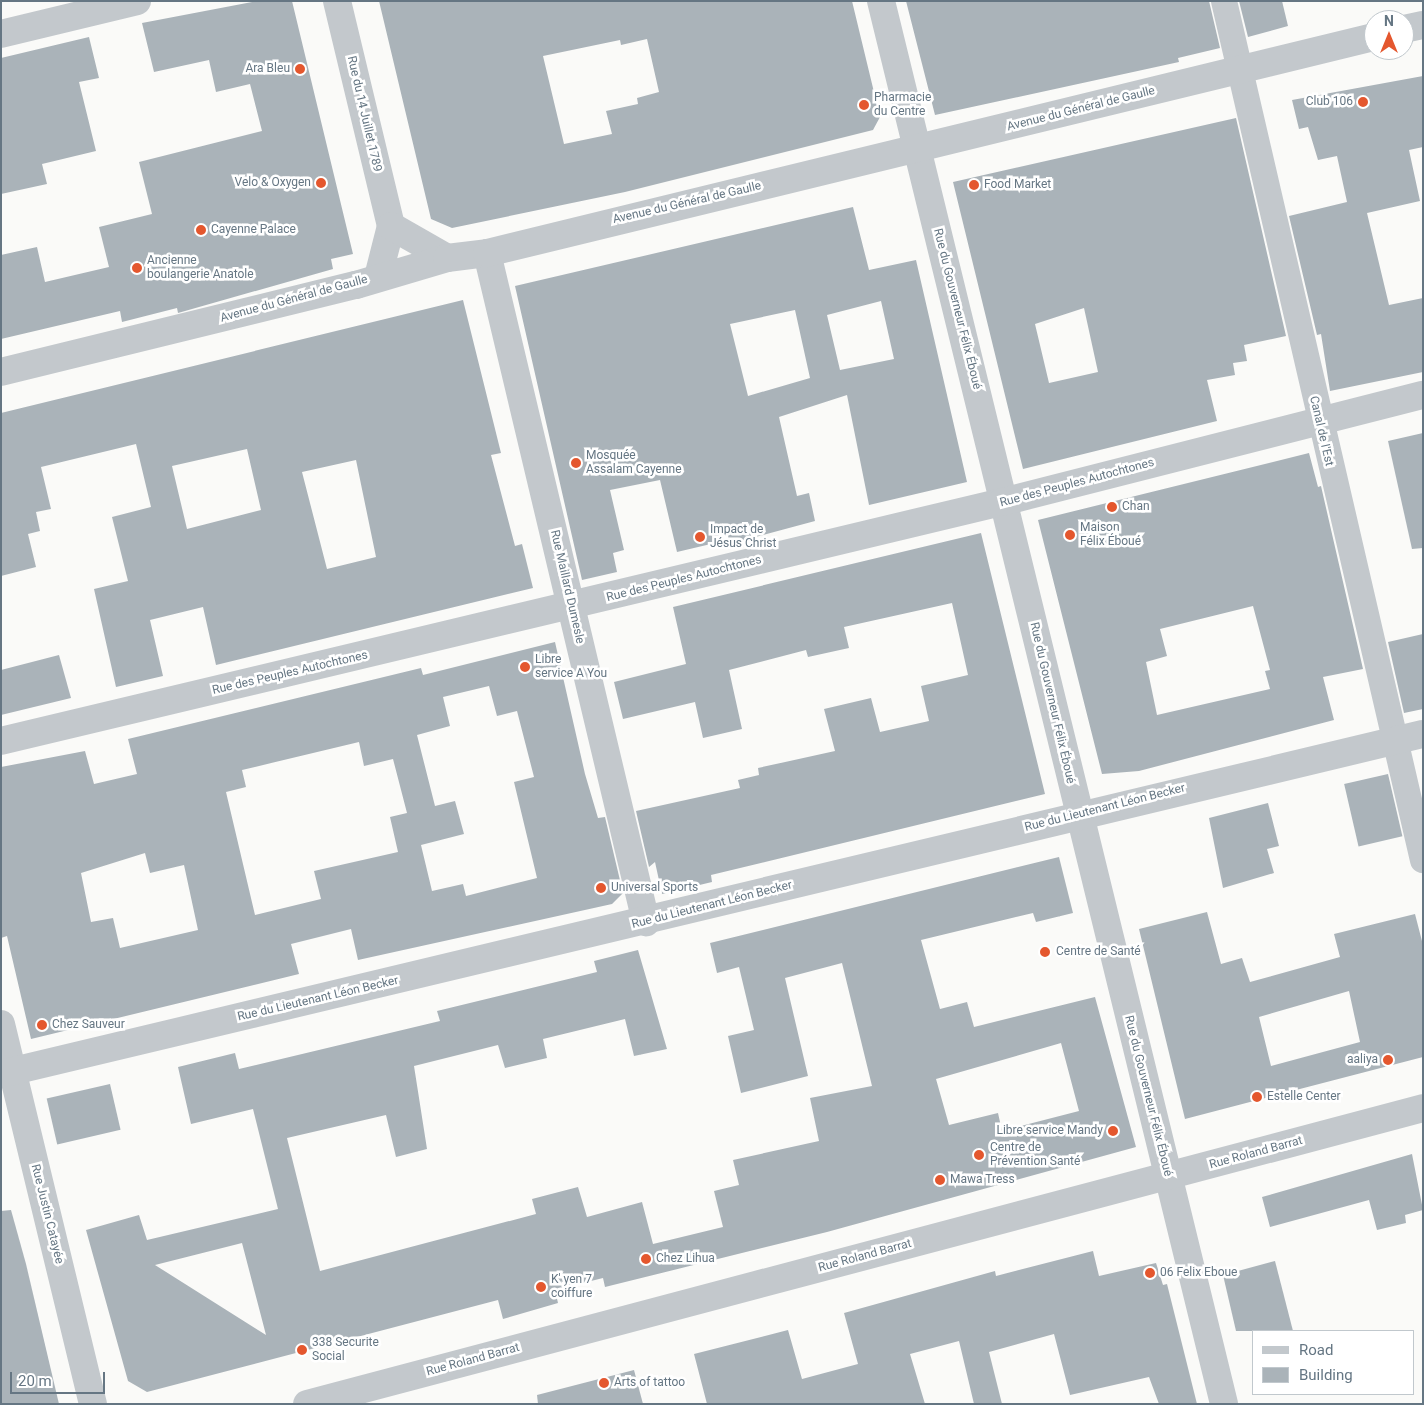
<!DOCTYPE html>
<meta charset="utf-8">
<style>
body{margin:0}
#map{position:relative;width:1424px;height:1405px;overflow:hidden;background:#fafaf8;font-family:Roboto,sans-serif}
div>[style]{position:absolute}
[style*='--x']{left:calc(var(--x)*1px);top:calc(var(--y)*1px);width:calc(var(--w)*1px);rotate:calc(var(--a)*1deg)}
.building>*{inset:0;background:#aab3b9;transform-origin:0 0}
.pedestrian>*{height:26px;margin:-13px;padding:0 13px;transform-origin:13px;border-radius:13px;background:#c3c8cc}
.minor>*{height:28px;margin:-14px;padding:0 14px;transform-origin:14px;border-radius:14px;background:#c3c8cc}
.tertiary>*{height:28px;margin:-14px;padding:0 14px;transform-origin:14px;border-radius:14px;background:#c3c8cc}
.dots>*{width:14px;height:14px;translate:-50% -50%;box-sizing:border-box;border:2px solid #fff;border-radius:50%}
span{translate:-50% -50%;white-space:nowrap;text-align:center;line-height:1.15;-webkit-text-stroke:5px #fff;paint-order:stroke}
.poi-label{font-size:12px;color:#657683}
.right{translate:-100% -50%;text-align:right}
.left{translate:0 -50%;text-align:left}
.street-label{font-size:12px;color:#657683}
.frame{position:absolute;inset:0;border:2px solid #657683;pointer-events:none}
.legend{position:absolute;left:1252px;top:1330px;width:162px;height:65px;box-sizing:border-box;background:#fff;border:1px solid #c1c8cd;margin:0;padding:6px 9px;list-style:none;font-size:15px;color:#657683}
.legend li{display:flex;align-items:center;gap:10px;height:25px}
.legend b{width:25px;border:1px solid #c1c8cd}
.north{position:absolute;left:1364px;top:10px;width:50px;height:50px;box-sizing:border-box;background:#fff;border:1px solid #c1c8cd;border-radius:50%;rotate:0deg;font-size:14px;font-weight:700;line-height:20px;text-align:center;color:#657683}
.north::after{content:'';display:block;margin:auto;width:18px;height:22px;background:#e4572e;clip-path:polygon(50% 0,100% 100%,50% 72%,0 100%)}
.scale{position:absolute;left:10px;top:1372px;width:95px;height:22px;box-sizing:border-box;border:2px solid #657683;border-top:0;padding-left:6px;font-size:15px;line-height:18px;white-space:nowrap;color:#657683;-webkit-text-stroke:4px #fff;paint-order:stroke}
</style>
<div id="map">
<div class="building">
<i style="clip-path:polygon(257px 1px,292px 1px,353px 254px,331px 259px,333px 269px,178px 313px,177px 308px,122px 322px,120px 311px,1px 339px,1px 255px,37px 247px,45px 282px,109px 267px,99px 227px,152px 214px,139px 162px,262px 131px,250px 84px,216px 92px,209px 60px,154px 72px,142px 23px)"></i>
<i style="clip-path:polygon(evenodd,379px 1px,852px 1px,880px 117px,873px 130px,625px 192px,452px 228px,431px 219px,379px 1px,647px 39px,659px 92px,637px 98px,638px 104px,606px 111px,612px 134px,564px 144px,543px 56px,620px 40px,621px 45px,647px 39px)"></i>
<i style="clip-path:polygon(906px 1px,1209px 1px,1220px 48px,1178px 58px,1179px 62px,935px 115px)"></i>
<i style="clip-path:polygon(1239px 1px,1282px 1px,1288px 26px,1248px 37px)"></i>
<i style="clip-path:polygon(89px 37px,99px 78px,79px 82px,96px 151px,42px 164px,47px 184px,1px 194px,1px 58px)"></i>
<i style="clip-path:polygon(1423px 76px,1423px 147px,1409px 150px,1420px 201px,1367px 213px,1389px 305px,1423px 298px,1423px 372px,1330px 391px,1321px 334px,1317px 335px,1289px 216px,1347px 202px,1337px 156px,1318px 160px,1308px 127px,1299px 129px,1292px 100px)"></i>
<i style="clip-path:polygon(evenodd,1236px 118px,1286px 336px,1244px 345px,1247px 361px,1233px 363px,1235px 375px,1207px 380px,1217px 421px,1023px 469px,953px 182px,1236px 118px,1084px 308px,1098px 372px,1049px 383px,1035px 324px,1084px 308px)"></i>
<i style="clip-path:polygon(evenodd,853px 207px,869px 270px,916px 260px,967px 482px,869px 505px,847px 395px,779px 417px,797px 496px,809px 493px,815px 521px,733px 543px,732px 539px,677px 552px,660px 480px,610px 490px,624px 550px,613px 553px,617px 572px,582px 580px,515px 286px,853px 207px,881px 301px,894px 359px,840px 370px,827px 315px,881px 301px,853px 207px,795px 310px,810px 378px,748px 396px,730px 324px,795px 310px)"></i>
<i style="clip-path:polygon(evenodd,463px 300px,501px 453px,491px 455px,515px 546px,522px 544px,533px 588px,216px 665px,203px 607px,150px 620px,163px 676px,116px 687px,94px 589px,128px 581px,112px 517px,151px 507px,136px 444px,41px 467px,51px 509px,36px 512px,40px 531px,28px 534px,36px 567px,1px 576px,1px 413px,463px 300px,247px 449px,261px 510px,187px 529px,172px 466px,247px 449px,463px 300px,356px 460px,376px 557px,327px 569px,302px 472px,356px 460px)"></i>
<i style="clip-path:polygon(1423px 433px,1423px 548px,1412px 549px,1388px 441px)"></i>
<i style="clip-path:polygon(evenodd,1309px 453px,1318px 487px,1321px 486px,1363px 669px,1323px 677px,1334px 720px,1139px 771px,1102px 774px,1038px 520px,1309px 453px,1253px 606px,1270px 670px,1265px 671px,1270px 689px,1157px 715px,1146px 662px,1167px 656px,1160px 629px,1253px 606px)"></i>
<i style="clip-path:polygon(981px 533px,1045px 794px,711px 875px,712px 882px,662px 894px,655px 862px,649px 867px,636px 811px,740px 788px,738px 780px,759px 775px,758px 768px,835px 751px,824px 709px,871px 698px,880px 732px,929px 721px,921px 686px,968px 675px,952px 603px,844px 627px,849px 648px,808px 657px,806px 650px,729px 670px,742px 729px,703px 738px,695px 702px,623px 719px,614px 682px,686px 664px,673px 607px)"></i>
<i style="clip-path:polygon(1423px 634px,1423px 709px,1404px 713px,1388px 642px)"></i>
<i style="clip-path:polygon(evenodd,555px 642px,585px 774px,598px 818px,605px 817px,623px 893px,612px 904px,358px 960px,351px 929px,291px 944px,299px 974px,31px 1039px,7px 936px,1px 938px,1px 767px,85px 751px,94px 784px,137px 774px,128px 739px,421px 668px,423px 675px,555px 642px,489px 686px,497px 716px,517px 711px,534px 777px,514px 782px,537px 878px,466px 896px,463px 884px,432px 891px,421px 845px,464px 834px,455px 801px,435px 806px,417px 735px,450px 726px,443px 697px,489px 686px,555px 642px,359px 742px,364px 766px,393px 759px,407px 813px,390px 817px,398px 852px,314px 871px,321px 899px,255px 915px,226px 792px,246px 787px,242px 770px,359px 742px,555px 642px,145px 853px,150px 873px,184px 865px,198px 930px,120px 948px,113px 918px,91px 922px,81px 873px,145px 853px)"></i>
<i style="clip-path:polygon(59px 655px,71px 698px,1px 715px,1px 670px)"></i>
<i style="left:1388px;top:774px;width:64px;height:45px;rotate:77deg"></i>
<i style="clip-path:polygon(1268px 803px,1279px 846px,1267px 849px,1274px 873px,1223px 888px,1209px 818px)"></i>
<i style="clip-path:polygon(evenodd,1059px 857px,1073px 913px,1036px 922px,1033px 913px,921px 940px,940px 1009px,967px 1002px,974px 1027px,1095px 997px,1136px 1147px,827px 1232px,605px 1287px,603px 1278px,555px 1290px,558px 1303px,503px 1319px,498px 1300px,147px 1392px,128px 1381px,86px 1230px,139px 1215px,147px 1240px,278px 1209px,253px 1109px,191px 1124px,178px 1067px,235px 1053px,239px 1069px,440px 1021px,437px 1011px,597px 972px,594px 961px,638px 950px,667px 1049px,634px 1056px,625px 1019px,543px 1039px,547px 1058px,505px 1068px,498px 1045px,414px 1066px,427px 1149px,396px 1157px,386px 1115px,287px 1138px,320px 1271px,536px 1214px,532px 1199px,578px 1187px,587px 1217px,642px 1202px,653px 1244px,723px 1227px,714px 1191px,739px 1185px,733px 1160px,819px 1141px,810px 1098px,872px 1086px,842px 963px,785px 978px,808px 1076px,741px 1093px,728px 1036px,754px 1030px,739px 967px,717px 973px,710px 943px,1059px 857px,1061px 1043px,1079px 1111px,1002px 1131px,998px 1113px,949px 1125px,936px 1079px,1061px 1043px,1059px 857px,242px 1243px,266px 1335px,155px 1265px,242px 1243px)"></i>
<i style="clip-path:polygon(evenodd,1207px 912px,1221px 964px,1242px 958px,1250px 982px,1340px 957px,1334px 934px,1415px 914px,1423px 945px,1423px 1057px,1185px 1119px,1139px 929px,1207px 912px,1349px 991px,1360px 1042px,1271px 1066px,1259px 1017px,1349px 991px)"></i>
<i style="left:110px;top:1084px;width:47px;height:65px;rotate:77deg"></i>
<i style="clip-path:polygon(1412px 1154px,1423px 1210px,1405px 1215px,1406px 1223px,1377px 1230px,1369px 1200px,1270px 1227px,1262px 1197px)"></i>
<i style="clip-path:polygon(11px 1210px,26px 1264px,59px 1404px,1px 1404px,1px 1211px)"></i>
<i style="clip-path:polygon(1093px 1251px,1099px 1276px,1156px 1263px,1163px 1285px,1167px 1284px,1197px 1404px,1159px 1404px,1149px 1377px,1070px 1395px,1054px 1334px,989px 1352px,1002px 1404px,974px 1404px,959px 1341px,910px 1354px,925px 1404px,707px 1404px,694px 1354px,788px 1330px,802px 1379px,858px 1364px,844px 1313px,995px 1271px,996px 1276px)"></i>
<i style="clip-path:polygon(1275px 1261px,1293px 1331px,1236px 1331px,1223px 1275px)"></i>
<i style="clip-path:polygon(634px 1370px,643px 1404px,538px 1404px,537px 1395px)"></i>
</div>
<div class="pedestrian">
<i style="--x:1224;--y:1;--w:882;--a:76.96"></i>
</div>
<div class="minor">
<i style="--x:337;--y:1;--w:231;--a:76.5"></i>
<i style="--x:391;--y:226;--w:53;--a:104.3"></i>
<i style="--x:881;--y:1;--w:1444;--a:76.26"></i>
<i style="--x:1;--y:34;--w:140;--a:-13.6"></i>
<i style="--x:391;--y:226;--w:64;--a:29.7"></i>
<i style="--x:487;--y:253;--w:688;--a:76.63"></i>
<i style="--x:1;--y:741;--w:1029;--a:-13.43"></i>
<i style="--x:1002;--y:502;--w:434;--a:-14.3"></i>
<i style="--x:1;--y:1024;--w:391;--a:76.4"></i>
<i style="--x:1;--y:1074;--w:1462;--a:-13.45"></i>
<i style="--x:307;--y:1404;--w:1155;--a:-14.85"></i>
</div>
<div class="tertiary">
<i style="--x:1404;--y:29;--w:19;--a:-12"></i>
<i style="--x:1;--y:372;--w:366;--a:-13.8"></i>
<i style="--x:356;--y:285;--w:95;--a:-16.5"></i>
<i style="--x:447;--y:258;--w:40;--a:-7.1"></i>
<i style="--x:487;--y:253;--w:913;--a:-13.69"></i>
</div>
<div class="dots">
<i style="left:300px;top:69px;background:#e4572e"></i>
<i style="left:1363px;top:102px;background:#e4572e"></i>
<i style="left:864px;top:105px;background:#e4572e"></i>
<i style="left:321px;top:183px;background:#e4572e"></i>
<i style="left:974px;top:185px;background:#e4572e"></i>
<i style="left:201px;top:230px;background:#e4572e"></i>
<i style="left:137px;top:268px;background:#e4572e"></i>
<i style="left:576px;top:463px;background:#e4572e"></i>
<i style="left:1112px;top:507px;background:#e4572e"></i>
<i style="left:1070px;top:535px;background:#e4572e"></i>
<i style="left:700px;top:537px;background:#e4572e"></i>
<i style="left:525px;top:667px;background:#e4572e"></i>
<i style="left:601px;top:888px;background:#e4572e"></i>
<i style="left:1045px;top:952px;background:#e4572e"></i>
<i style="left:42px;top:1025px;background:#e4572e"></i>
<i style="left:1388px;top:1060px;background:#e4572e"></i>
<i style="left:1257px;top:1097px;background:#e4572e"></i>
<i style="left:1113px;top:1131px;background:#e4572e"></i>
<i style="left:979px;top:1155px;background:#e4572e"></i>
<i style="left:940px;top:1180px;background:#e4572e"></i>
<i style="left:646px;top:1259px;background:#e4572e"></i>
<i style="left:1150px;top:1273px;background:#e4572e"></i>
<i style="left:541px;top:1287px;background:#e4572e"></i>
<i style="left:302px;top:1350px;background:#e4572e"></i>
<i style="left:604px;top:1383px;background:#e4572e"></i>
</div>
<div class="poi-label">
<span class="right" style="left:290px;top:69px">Ara Bleu</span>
<span class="left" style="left:874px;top:105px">Pharmacie<br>du Centre</span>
<span class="right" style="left:1353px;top:102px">Club 106</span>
<span class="right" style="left:311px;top:183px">Velo &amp; Oxygen</span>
<span class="left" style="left:984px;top:185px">Food Market</span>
<span class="left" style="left:211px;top:230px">Cayenne Palace</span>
<span class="left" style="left:147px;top:268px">Ancienne<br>boulangerie Anatole</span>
<span class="left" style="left:586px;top:463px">Mosquée<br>Assalam Cayenne</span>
<span class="left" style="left:1122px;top:507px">Chan</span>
<span class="left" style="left:1080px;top:535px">Maison<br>Félix Éboué</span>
<span class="left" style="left:710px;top:537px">Impact de<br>Jésus Christ</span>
<span class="left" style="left:535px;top:667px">Libre<br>service A You</span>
<span class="left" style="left:611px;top:888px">Universal Sports</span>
<span class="left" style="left:1056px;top:952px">Centre de Santé</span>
<span class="left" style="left:52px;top:1025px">Chez Sauveur</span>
<span class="right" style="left:1378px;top:1060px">aaliya</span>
<span class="left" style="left:1267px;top:1097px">Estelle Center</span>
<span class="right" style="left:1103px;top:1131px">Libre service Mandy</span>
<span class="left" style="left:990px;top:1155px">Centre de<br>Prévention Santé</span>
<span class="left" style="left:950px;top:1180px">Mawa Tress</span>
<span class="left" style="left:656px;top:1259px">Chez Lihua</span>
<span class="left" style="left:1160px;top:1273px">06 Felix Eboue</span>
<span class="left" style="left:551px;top:1287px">K' yen 7<br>coiffure</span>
<span class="left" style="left:312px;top:1350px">338 Securite<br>Social</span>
<span class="left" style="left:614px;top:1383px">Arts of tattoo</span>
</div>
<div class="street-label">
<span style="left:1081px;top:109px;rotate:-14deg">Avenue du Général de Gaulle</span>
<span style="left:364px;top:114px;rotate:77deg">Rue du 14 Juillet 1789</span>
<span style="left:687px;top:203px;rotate:-13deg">Avenue du Général de Gaulle</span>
<span style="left:294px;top:299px;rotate:-15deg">Avenue du Général de Gaulle</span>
<span style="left:957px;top:309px;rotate:76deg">Rue du Gouverneur Félix Éboué</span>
<span style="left:1321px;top:431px;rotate:77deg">Canal de l'Est</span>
<span style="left:1077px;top:483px;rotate:-15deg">Rue des Peuples Autochtones</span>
<span style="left:684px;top:579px;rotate:-14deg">Rue des Peuples Autochtones</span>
<span style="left:567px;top:587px;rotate:77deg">Rue Maillard Dumesle</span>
<span style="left:290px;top:673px;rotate:-13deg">Rue des Peuples Autochtones</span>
<span style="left:1052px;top:703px;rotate:77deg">Rue du Gouverneur Félix Éboué</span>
<span style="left:1105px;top:808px;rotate:-14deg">Rue du Lieutenant Léon Becker</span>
<span style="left:712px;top:905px;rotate:-14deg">Rue du Lieutenant Léon Becker</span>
<span style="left:318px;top:999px;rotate:-13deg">Rue du Lieutenant Léon Becker</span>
<span style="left:1148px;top:1096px;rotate:76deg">Rue du Gouverneur Félix Éboué</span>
<span style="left:1256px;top:1153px;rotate:-15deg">Rue Roland Barrat</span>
<span style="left:47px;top:1214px;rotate:76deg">Rue Justin Catayée</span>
<span style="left:865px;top:1256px;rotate:-15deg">Rue Roland Barrat</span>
<span style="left:473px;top:1360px;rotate:-15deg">Rue Roland Barrat</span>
</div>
<div class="frame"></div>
<ul class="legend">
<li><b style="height:6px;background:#c3c8cc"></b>Road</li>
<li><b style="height:14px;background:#aab3b9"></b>Building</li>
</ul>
<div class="north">N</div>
<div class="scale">20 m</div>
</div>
